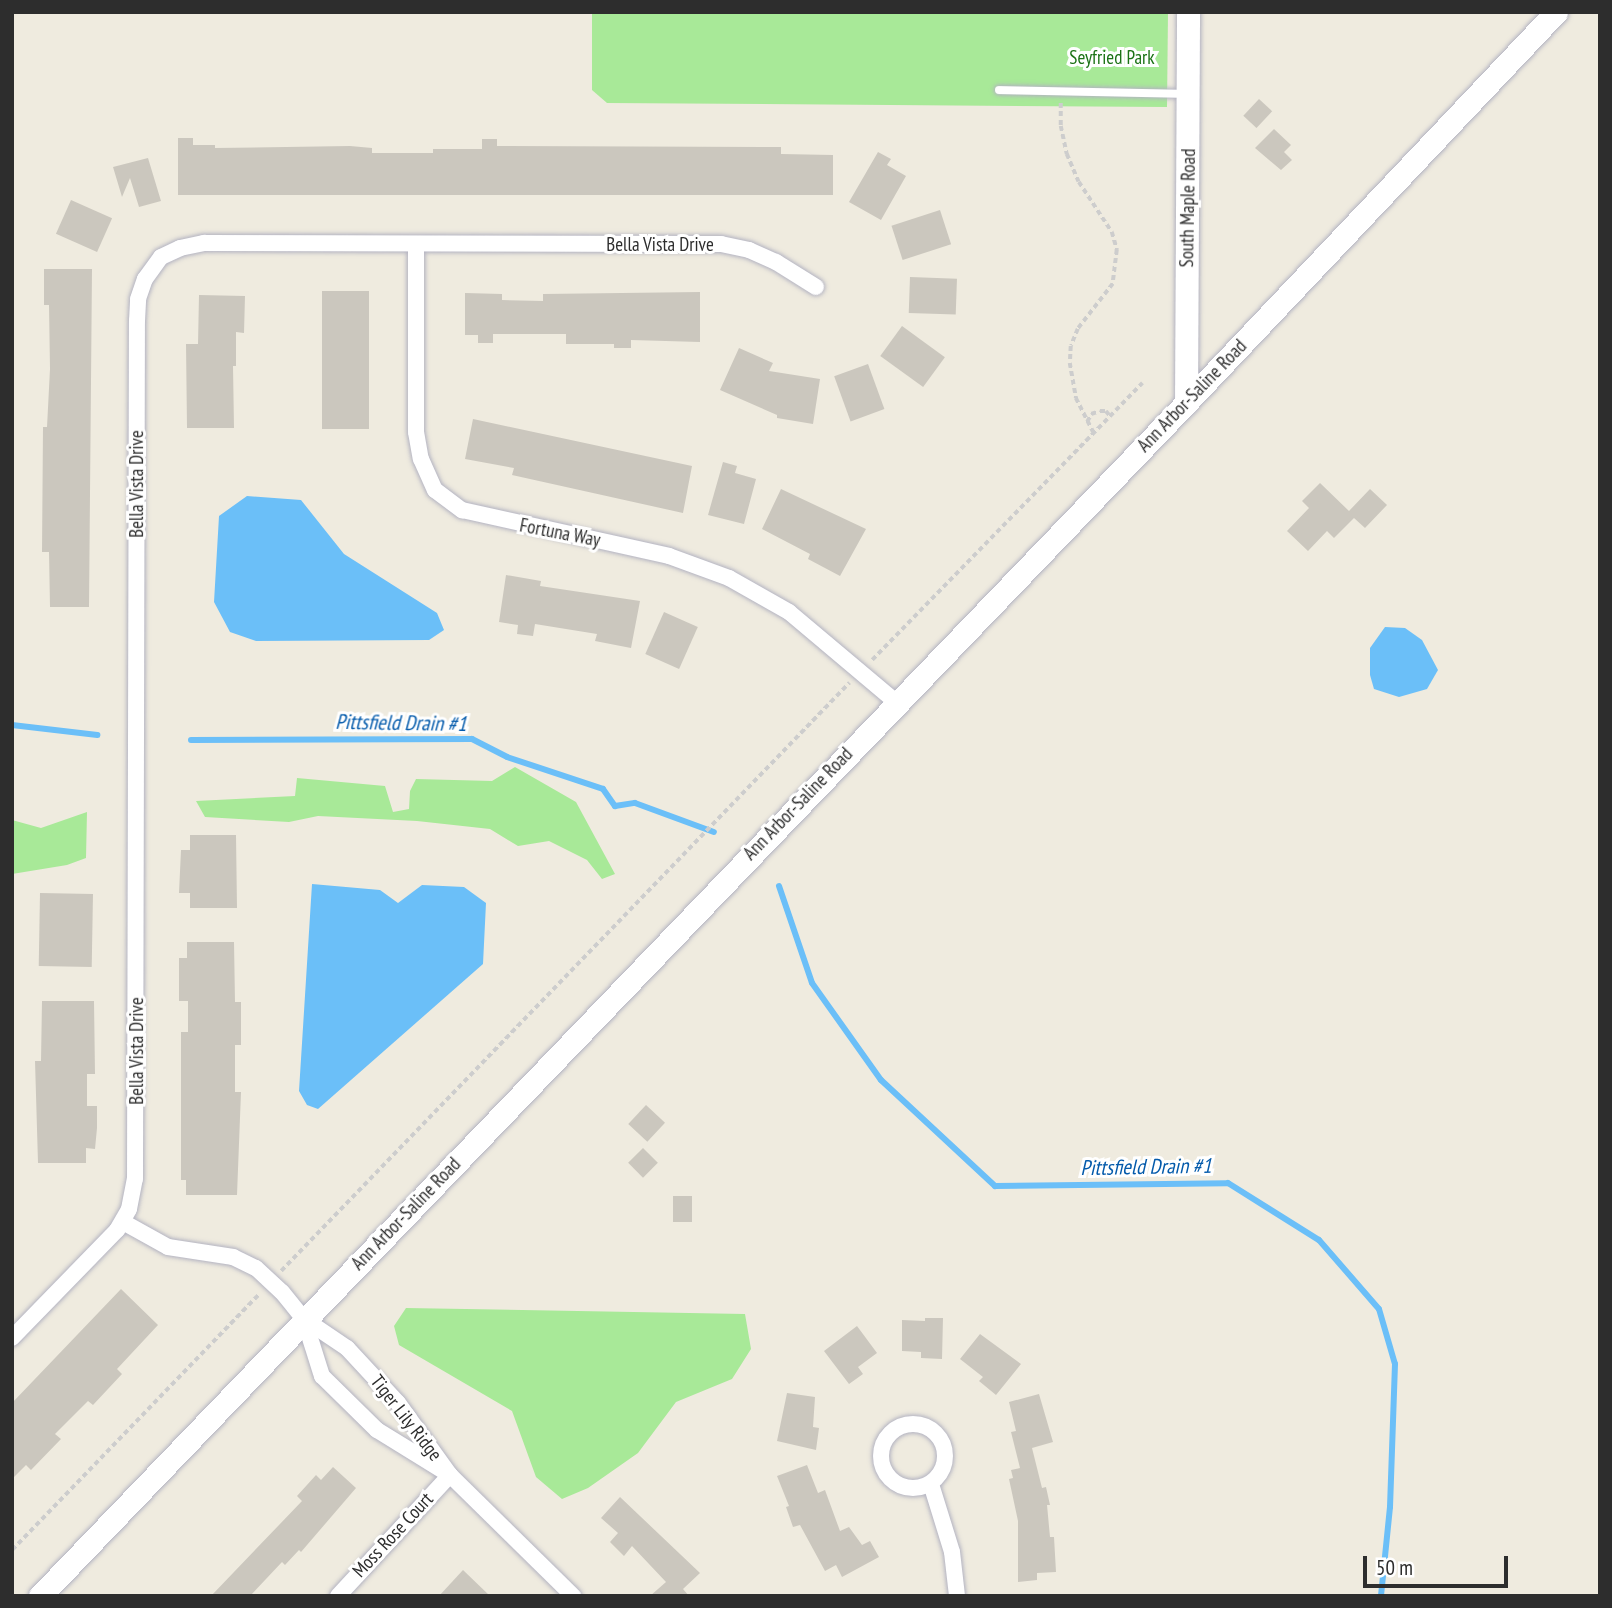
<!DOCTYPE html>
<style>
body{margin:0}
#map{position:relative;width:1612px;height:1608px;overflow:hidden;background:#efebdf;font-family:"PT Sans Narrow",sans-serif}
div>[style]{position:absolute}
[style*='--x']{left:calc(var(--x)*1px);top:calc(var(--y)*1px);width:calc(var(--w)*1px);rotate:calc(var(--a)*1deg)}
.green>*{inset:0;background:#a8e998}
.water>*{inset:0;background:#6bbff8}
.stream>*{height:6px;margin:-3px;padding:0 3px;transform-origin:3px;border-radius:3px;background:#6bbff8}
.building>*{inset:0;background:#cbc7be;transform-origin:0 0}
.path>*{height:3.5px;margin-top:-1.75px;transform-origin:0;background:repeating-linear-gradient(90deg,#cdcdcd 0 5px,transparent 0 8.5px)}
.roads{filter:drop-shadow(0 0 2px #b3b3c1) drop-shadow(0 0 2px #b3b3c1)}
.lane>*{height:8px;margin:-4px;padding:0 4px;transform-origin:4px;border-radius:4px;background:#fff}
.street>*{height:16px;margin:-8px;padding:0 8px;transform-origin:8px;border-radius:8px;background:#fff}
.street>.ring{margin:-8px;padding:0;box-sizing:content-box;background:none;border:16px solid #fff;border-radius:50%}
.secondary>*{height:23px;margin:-11.5px;padding:0 11.5px;transform-origin:11.5px;border-radius:11.5px;background:#fff}
span{translate:-50% -50%;white-space:nowrap;text-align:center;line-height:1.15;-webkit-text-stroke:6px #fff;paint-order:stroke}
.park-label{font-size:19px;color:#1b7215}
.street-label{font-size:19px;color:#2d2d2d}
.water-label{font-size:21px;color:#035aab;font-style:italic}
.frame{position:absolute;inset:0;border:14px solid #2d2d2d;pointer-events:none}
.scale{position:absolute;left:1363px;top:1556px;width:145px;height:32px;box-sizing:border-box;border:4px solid #2d2d2d;border-top:0;padding-left:9px;font-size:21px;line-height:24px;white-space:nowrap;color:#2d2d2d;-webkit-text-stroke:5px #fff;paint-order:stroke}
</style>
<div id="map">
<div class="green">
<i style="clip-path:polygon(592px 12px,1168px 12px,1167px 107px,607px 103px,592px 90px)"></i>
<i style="clip-path:polygon(515px 767px,576px 802px,615px 874px,602px 879px,587px 860px,549px 841px,518px 846px,490px 829px,417px 821px,318px 816px,289px 822px,205px 817px,196px 801px,295px 796px,297px 778px,385px 786px,393px 812px,409px 809px,410px 791px,416px 779px,492px 781px)"></i>
<i style="clip-path:polygon(87px 812px,86px 858px,67px 865px,12px 874px,12px 820px,41px 828px)"></i>
<i style="clip-path:polygon(406px 1308px,745px 1314px,751px 1349px,732px 1379px,676px 1402px,638px 1453px,588px 1488px,562px 1499px,536px 1477px,512px 1411px,399px 1345px,394px 1326px)"></i>
</div>
<div class="water">
<i style="clip-path:polygon(247px 496px,301px 500px,344px 554px,437px 613px,444px 630px,429px 640px,256px 641px,230px 632px,214px 602px,219px 516px)"></i>
<i style="clip-path:polygon(1385px 627px,1405px 628px,1422px 640px,1438px 670px,1427px 689px,1399px 697px,1374px 689px,1370px 675px,1370px 648px)"></i>
<i style="clip-path:polygon(312px 884px,380px 890px,398px 903px,422px 885px,464px 887px,486px 903px,483px 964px,318px 1109px,307px 1105px,299px 1091px)"></i>
</div>
<div class="stream">
<i style="--x:12;--y:725;--w:86;--a:6.7"></i>
<i style="--x:191;--y:740;--w:281;--a:-0.2"></i>
<i style="--x:472;--y:739;--w:39;--a:27"></i>
<i style="--x:507;--y:757;--w:101;--a:18.4"></i>
<i style="--x:603;--y:789;--w:21;--a:55"></i>
<i style="--x:615;--y:806;--w:20;--a:-9"></i>
<i style="--x:635;--y:803;--w:84;--a:20.2"></i>
<i style="--x:779;--y:886;--w:102;--a:71.2"></i>
<i style="--x:812;--y:983;--w:119;--a:54.6"></i>
<i style="--x:881;--y:1080;--w:156;--a:42.9"></i>
<i style="--x:995;--y:1186;--w:233;--a:-0.7"></i>
<i style="--x:1228;--y:1183;--w:107;--a:32.1"></i>
<i style="--x:1319;--y:1240;--w:91;--a:49"></i>
<i style="--x:1379;--y:1309;--w:57;--a:73.8"></i>
<i style="--x:1395;--y:1364;--w:143;--a:92"></i>
<i style="--x:1390;--y:1507;--w:89;--a:95.8"></i>
</div>
<div class="building">
<i style="left:1259px;top:99px;width:18px;height:23px;rotate:43deg"></i>
<i style="clip-path:polygon(1274px 129px,1291px 145px,1284px 152px,1292px 160px,1281px 170px,1255px 148px)"></i>
<i style="clip-path:polygon(178px 138px,193px 138px,193px 145px,215px 145px,215px 148px,350px 146px,372px 148px,372px 153px,433px 153px,433px 149px,482px 149px,482px 139px,497px 139px,497px 146px,781px 147px,781px 154px,833px 155px,833px 195px,178px 195px)"></i>
<i style="clip-path:polygon(878px 152px,891px 159px,887px 165px,906px 176px,881px 220px,849px 202px)"></i>
<i style="clip-path:polygon(148px 158px,161px 201px,139px 207px,130px 178px,122px 197px,113px 167px)"></i>
<i style="left:71px;top:200px;width:45px;height:37px;rotate:24deg"></i>
<i style="left:940px;top:210px;width:36px;height:51px;rotate:72deg"></i>
<i style="clip-path:polygon(44px 269px,92px 269px,89px 607px,50px 607px,49px 552px,42px 552px,43px 427px,47px 427px,50px 369px,49px 305px,44px 305px)"></i>
<i style="left:910px;top:277px;width:47px;height:36px;rotate:2deg"></i>
<i style="left:322px;top:291px;width:47px;height:138px"></i>
<i style="clip-path:polygon(700px 292px,700px 342px,631px 340px,631px 348px,614px 348px,614px 344px,566px 344px,566px 334px,493px 334px,493px 343px,478px 343px,478px 335px,465px 335px,465px 293px,502px 294px,502px 300px,543px 301px,543px 294px)"></i>
<i style="clip-path:polygon(199px 295px,245px 296px,244px 333px,236px 332px,236px 366px,233px 366px,234px 428px,187px 428px,186px 344px,198px 344px)"></i>
<i style="left:902px;top:326px;width:53px;height:37px;rotate:36deg"></i>
<i style="clip-path:polygon(739px 348px,773px 363px,769px 371px,820px 379px,813px 424px,777px 418px,777px 415px,720px 390px)"></i>
<i style="left:868px;top:364px;width:48px;height:36px;rotate:70deg"></i>
<i style="clip-path:polygon(473px 419px,692px 466px,683px 513px,512px 475px,514px 468px,465px 459px)"></i>
<i style="clip-path:polygon(723px 462px,737px 466px,735px 473px,756px 479px,744px 524px,708px 515px)"></i>
<i style="clip-path:polygon(1320px 483px,1349px 511px,1370px 489px,1387px 505px,1365px 528px,1354px 518px,1334px 538px,1327px 531px,1308px 551px,1287px 531px,1309px 508px,1302px 501px)"></i>
<i style="clip-path:polygon(781px 489px,866px 529px,840px 576px,808px 559px,810px 554px,762px 529px)"></i>
<i style="clip-path:polygon(506px 575px,541px 581px,540px 586px,640px 601px,631px 648px,595px 641px,597px 634px,535px 624px,533px 636px,517px 634px,518px 625px,499px 622px)"></i>
<i style="left:664px;top:612px;width:37px;height:46px;rotate:24deg"></i>
<i style="clip-path:polygon(190px 835px,236px 835px,237px 908px,190px 908px,190px 893px,179px 893px,181px 850px,190px 850px)"></i>
<i style="left:40px;top:893px;width:53px;height:73px;rotate:1deg"></i>
<i style="clip-path:polygon(187px 942px,234px 942px,235px 1002px,241px 1002px,241px 1045px,235px 1045px,235px 1092px,241px 1092px,237px 1195px,186px 1195px,186px 1180px,181px 1180px,181px 1032px,188px 1032px,188px 1001px,179px 1001px,179px 958px,187px 958px)"></i>
<i style="clip-path:polygon(42px 1001px,94px 1001px,95px 1074px,87px 1074px,87px 1106px,97px 1106px,97px 1128px,95px 1149px,86px 1148px,86px 1163px,38px 1163px,35px 1061px,41px 1061px)"></i>
<i style="left:646px;top:1105px;width:26px;height:26px;rotate:43deg"></i>
<i style="left:643px;top:1148px;width:21px;height:21px;rotate:45deg"></i>
<i style="left:673px;top:1196px;width:19px;height:26px"></i>
<i style="clip-path:polygon(121px 1289px,158px 1325px,117px 1369px,122px 1374px,93px 1405px,88px 1401px,55px 1434px,61px 1439px,31px 1470px,26px 1465px,12px 1479px,12px 1403px)"></i>
<i style="clip-path:polygon(925px 1318px,943px 1318px,942px 1359px,921px 1358px,921px 1352px,902px 1351px,902px 1320px,925px 1321px)"></i>
<i style="clip-path:polygon(857px 1326px,877px 1353px,858px 1367px,863px 1374px,849px 1384px,824px 1351px)"></i>
<i style="clip-path:polygon(980px 1334px,1021px 1364px,996px 1395px,979px 1381px,983px 1377px,960px 1359px)"></i>
<i style="clip-path:polygon(787px 1393px,815px 1397px,813px 1427px,819px 1428px,816px 1450px,777px 1441px)"></i>
<i style="clip-path:polygon(1039px 1394px,1053px 1442px,1032px 1448px,1042px 1488px,1046px 1487px,1050px 1505px,1047px 1505px,1050px 1537px,1054px 1537px,1056px 1572px,1037px 1573px,1037px 1580px,1018px 1582px,1018px 1521px,1009px 1479px,1013px 1478px,1011px 1470px,1020px 1468px,1011px 1432px,1016px 1431px,1009px 1402px)"></i>
<i style="clip-path:polygon(807px 1465px,818px 1493px,825px 1490px,840px 1531px,849px 1527px,862px 1545px,870px 1541px,879px 1557px,842px 1577px,836px 1565px,825px 1571px,800px 1525px,793px 1527px,786px 1507px,789px 1506px,777px 1476px)"></i>
<i style="clip-path:polygon(333px 1467px,356px 1488px,301px 1552px,299px 1550px,285px 1565px,282px 1562px,250px 1596px,211px 1596px,302px 1501px,297px 1496px,316px 1475px,321px 1480px)"></i>
<i style="clip-path:polygon(620px 1497px,700px 1573px,683px 1589px,689px 1596px,650px 1596px,666px 1582px,632px 1546px,624px 1556px,610px 1542px,618px 1533px,601px 1518px)"></i>
<i style="clip-path:polygon(463px 1570px,490px 1596px,439px 1596px)"></i>
</div>
<div class="path">
<i style="--x:1061;--y:103;--w:23;--a:90"></i>
<i style="--x:1061;--y:126;--w:29;--a:78"></i>
<i style="--x:1067;--y:154;--w:30;--a:67"></i>
<i style="--x:1079;--y:182;--w:60;--a:56.6"></i>
<i style="--x:1112;--y:232;--w:19;--a:74"></i>
<i style="--x:1117;--y:250;--w:34;--a:97"></i>
<i style="--x:1113;--y:284;--w:57;--a:127.9"></i>
<i style="--x:1078;--y:329;--w:18;--a:112"></i>
<i style="--x:1071;--y:346;--w:17;--a:93"></i>
<i style="--x:1070;--y:363;--w:36;--a:80"></i>
<i style="--x:1076;--y:398;--w:38;--a:63"></i>
<i style="--x:1087;--y:422;--w:9;--a:-63"></i>
<i style="--x:1091;--y:414;--w:9;--a:-18"></i>
<i style="--x:1100;--y:411;--w:6;--a:0"></i>
<i style="--x:1106;--y:411;--w:6;--a:51"></i>
<i style="--x:872;--y:660;--w:387;--a:-45.7"></i>
<i style="--x:281;--y:1271;--w:818;--a:-45.99"></i>
<i style="--x:12;--y:1550;--w:356;--a:-46"></i>
</div>
<div class="roads">
<div class="lane">
<i style="--x:999;--y:90;--w:188;--a:1.2"></i>
</div>
<div class="street">
<i style="--x:416;--y:244;--w:188;--a:90"></i>
<i style="--x:416;--y:432;--w:27;--a:80"></i>
<i style="--x:421;--y:459;--w:34;--a:66"></i>
<i style="--x:435;--y:490;--w:34;--a:37"></i>
<i style="--x:462;--y:510;--w:212;--a:12.5"></i>
<i style="--x:669;--y:556;--w:64;--a:20.1"></i>
<i style="--x:729;--y:578;--w:69;--a:29.5"></i>
<i style="--x:789;--y:612;--w:140;--a:40.1"></i>
<i style="--x:123;--y:1222;--w:51;--a:29.1"></i>
<i style="--x:168;--y:1247;--w:66;--a:8.7"></i>
<i style="--x:233;--y:1257;--w:25;--a:26"></i>
<i style="--x:256;--y:1268;--w:35;--a:43"></i>
<i style="--x:282;--y:1292;--w:35;--a:51"></i>
<i style="--x:304;--y:1319;--w:52;--a:34"></i>
<i style="--x:347;--y:1348;--w:75;--a:47.2"></i>
<i style="--x:398;--y:1403;--w:89;--a:54.2"></i>
<i style="--x:450;--y:1475;--w:173;--a:44.5"></i>
<i style="--x:304;--y:1319;--w:60;--a:72.5"></i>
<i style="--x:322;--y:1376;--w:77;--a:44.5"></i>
<i style="--x:377;--y:1430;--w:76;--a:31.6"></i>
<i style="--x:12;--y:1338;--w:151;--a:-45.8"></i>
<i style="--x:117;--y:1230;--w:24;--a:-60"></i>
<i style="--x:129;--y:1209;--w:31;--a:-79"></i>
<i style="--x:135;--y:1179;--w:858;--a:-89.87"></i>
<i style="--x:137;--y:321;--w:22;--a:-87"></i>
<i style="--x:138;--y:299;--w:21;--a:-71"></i>
<i style="--x:145;--y:279;--w:27;--a:-54"></i>
<i style="--x:161;--y:257;--w:21;--a:-25"></i>
<i style="--x:180;--y:248;--w:25;--a:-12"></i>
<i style="--x:204;--y:243;--w:517;--a:0.11"></i>
<i style="--x:721;--y:244;--w:29;--a:12"></i>
<i style="--x:749;--y:250;--w:30;--a:24"></i>
<i style="--x:776;--y:262;--w:47;--a:32"></i>
<i class="ring" style="left:881px;top:1424px;width:48px;height:48px"></i>
<i style="--x:931;--y:1484;--w:71;--a:72.8"></i>
<i style="--x:952;--y:1552;--w:44;--a:83.5"></i>
<i style="--x:338;--y:1596;--w:165;--a:-47.2"></i>
</div>
<div class="secondary">
<i style="--x:1186;--y:403;--w:391;--a:-89.7"></i>
<i style="--x:40;--y:1596;--w:1654;--a:-46.15"></i>
<i style="--x:1186;--y:403;--w:538;--a:-46.58"></i>
</div>
</div>
<div class="park-label">
<span style="left:1112px;top:58px">Seyfried Park</span>
</div>
<div class="street-label">
<span style="left:1188px;top:208px;rotate:-89deg">South Maple Road</span>
<span style="left:660px;top:245px">Bella Vista Drive</span>
<span style="left:1192px;top:396px;rotate:-46deg">Ann Arbor-Saline Road</span>
<span style="left:137px;top:484px;rotate:-90deg">Bella Vista Drive</span>
<span style="left:560px;top:533px;rotate:11deg">Fortuna Way</span>
<span style="left:798px;top:804px;rotate:-46deg">Ann Arbor-Saline Road</span>
<span style="left:137px;top:1051px;rotate:-90deg">Bella Vista Drive</span>
<span style="left:406px;top:1214px;rotate:-46deg">Ann Arbor-Saline Road</span>
<span style="left:406px;top:1418px;rotate:52deg">Tiger Lily Ridge</span>
<span style="left:393px;top:1535px;rotate:-47deg">Moss Rose Court</span>
</div>
<div class="water-label">
<span style="left:401px;top:723px;rotate:1deg">Pittsfield Drain #1</span>
<span style="left:1146px;top:1167px;rotate:-1deg">Pittsfield Drain #1</span>
</div>
<div class="frame"></div>
<div class="scale">50 m</div>
</div>
